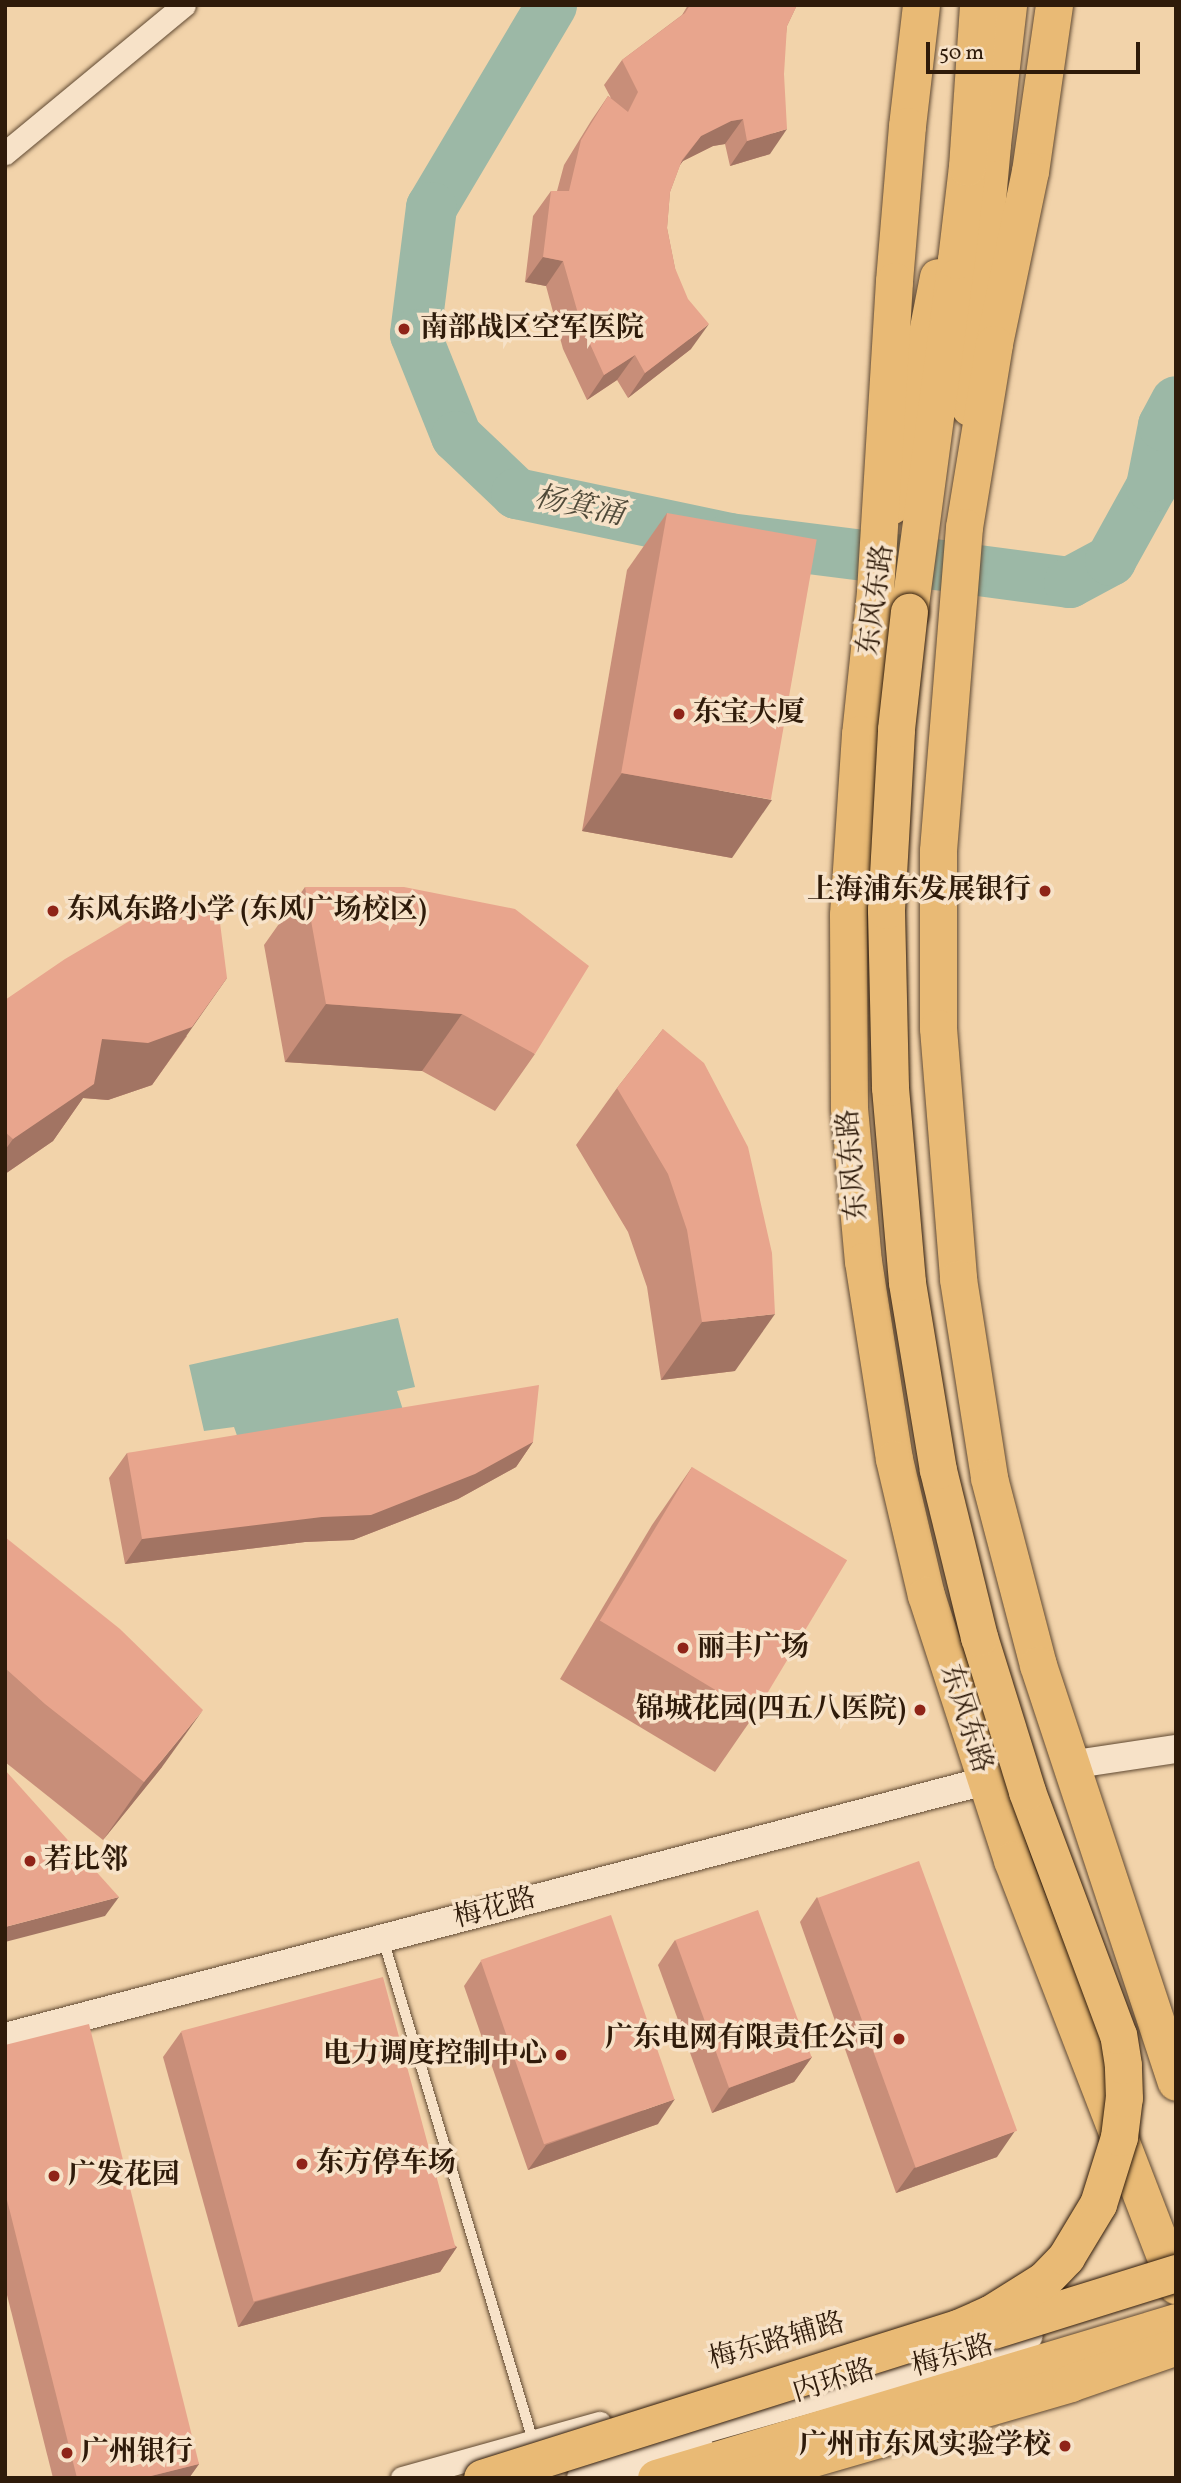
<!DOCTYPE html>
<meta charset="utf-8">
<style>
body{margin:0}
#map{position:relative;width:1181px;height:2483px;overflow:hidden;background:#f2d3aa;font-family:Vollkorn,"Noto Serif SC",serif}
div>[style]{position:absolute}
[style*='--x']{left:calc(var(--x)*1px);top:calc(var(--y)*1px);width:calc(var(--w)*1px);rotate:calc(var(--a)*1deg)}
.water>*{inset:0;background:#9cb8a6}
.river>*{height:51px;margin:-25.5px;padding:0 25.5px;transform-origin:25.5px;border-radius:25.5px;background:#9cb8a6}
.roads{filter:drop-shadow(0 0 2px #604932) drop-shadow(0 0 2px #604932)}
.service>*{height:10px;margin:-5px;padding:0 5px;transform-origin:5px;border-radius:5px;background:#f7e2c8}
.minor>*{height:23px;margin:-11.5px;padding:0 11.5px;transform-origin:11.5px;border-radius:11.5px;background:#f7e2c8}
.tertiary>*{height:28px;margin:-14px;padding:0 14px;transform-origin:14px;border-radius:14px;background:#f7e2c8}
.secondary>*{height:32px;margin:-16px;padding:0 16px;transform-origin:16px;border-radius:16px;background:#f7e2c8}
.primary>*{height:35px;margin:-17.5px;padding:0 17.5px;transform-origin:17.5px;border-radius:17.5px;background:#e9ba75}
.trunk>*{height:37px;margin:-18.5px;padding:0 18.5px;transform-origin:18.5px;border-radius:18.5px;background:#e9ba75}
.bridges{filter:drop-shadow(0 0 2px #2f1b0a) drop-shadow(0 0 2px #2f1b0a)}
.trunk-bridge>*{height:37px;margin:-18.5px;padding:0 18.5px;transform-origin:18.5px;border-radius:18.5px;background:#e9ba75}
.wall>*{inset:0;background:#c88e79}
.shaded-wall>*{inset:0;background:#a27463}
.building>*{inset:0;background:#e8a58d;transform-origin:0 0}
.dots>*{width:19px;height:19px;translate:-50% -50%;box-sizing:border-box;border:4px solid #f7e2c8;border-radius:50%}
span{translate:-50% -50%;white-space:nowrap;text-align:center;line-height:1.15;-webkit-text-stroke:7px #f7e2c8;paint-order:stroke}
.poi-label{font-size:28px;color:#2f1b0a;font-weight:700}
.left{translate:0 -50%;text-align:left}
.right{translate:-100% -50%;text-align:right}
.street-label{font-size:28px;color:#2f1b0a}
.water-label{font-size:30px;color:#504a39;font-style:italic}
.frame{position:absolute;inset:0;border:7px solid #2f1b0a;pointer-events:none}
.scale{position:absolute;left:926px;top:42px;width:214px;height:32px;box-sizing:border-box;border:4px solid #2f1b0a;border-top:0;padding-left:9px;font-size:21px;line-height:24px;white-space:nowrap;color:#2f1b0a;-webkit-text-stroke:5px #f7e2c8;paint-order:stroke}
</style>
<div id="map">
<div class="water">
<i style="clip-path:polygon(398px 1318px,415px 1387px,397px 1391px,403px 1410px,240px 1444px,234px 1427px,204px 1431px,189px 1365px)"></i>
</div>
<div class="river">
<i style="--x:551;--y:5;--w:235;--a:120.7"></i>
<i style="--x:431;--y:207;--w:128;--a:97.2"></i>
<i style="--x:415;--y:334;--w:110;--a:68.1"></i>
<i style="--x:456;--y:436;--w:83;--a:43.5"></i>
<i style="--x:516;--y:493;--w:218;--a:11.9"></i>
<i style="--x:729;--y:538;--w:215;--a:7.2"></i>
<i style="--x:978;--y:570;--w:92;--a:7.5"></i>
<i style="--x:1069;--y:582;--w:47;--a:-28.2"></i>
<i style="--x:1110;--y:560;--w:85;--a:-61"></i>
<i style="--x:1151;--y:486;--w:62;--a:-78.9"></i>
<i style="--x:1163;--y:425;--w:27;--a:-62"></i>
</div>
<div class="roads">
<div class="service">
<i style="--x:383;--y:1939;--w:524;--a:73.36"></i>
</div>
<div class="minor">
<i style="--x:5;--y:153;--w:232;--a:-39.6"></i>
<i style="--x:402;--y:2478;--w:205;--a:-15.6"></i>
</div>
<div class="tertiary">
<i style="--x:1069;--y:1765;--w:108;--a:-8.5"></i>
<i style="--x:5;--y:2037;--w:1013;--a:-14.64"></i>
</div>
<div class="secondary">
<i style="--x:666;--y:2438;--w:375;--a:-15.9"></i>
<i style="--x:583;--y:2478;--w:118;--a:-15.7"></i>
</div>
<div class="primary">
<i style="--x:969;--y:408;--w:265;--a:-84.8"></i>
<i style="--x:993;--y:144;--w:140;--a:-83.4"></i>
<i style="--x:892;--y:506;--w:234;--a:-78.9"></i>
</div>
<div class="trunk">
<i style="--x:921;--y:5;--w:122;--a:96.6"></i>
<i style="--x:907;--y:126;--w:156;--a:94.8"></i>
<i style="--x:894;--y:281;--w:312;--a:93.5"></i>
<i style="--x:875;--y:592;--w:143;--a:96"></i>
<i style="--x:860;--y:734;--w:181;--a:93.8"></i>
<i style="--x:848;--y:915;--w:193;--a:89.7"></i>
<i style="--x:849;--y:1108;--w:154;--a:84.8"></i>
<i style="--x:863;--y:1261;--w:200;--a:81.1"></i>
<i style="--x:894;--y:1459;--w:140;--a:76.8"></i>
<i style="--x:926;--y:1595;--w:279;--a:72"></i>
<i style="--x:1012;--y:1860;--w:456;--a:68.9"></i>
<i style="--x:1054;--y:5;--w:168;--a:98.2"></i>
<i style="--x:1030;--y:171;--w:177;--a:101.8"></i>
<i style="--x:994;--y:344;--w:185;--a:99.3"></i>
<i style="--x:964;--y:527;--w:325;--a:94.6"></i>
<i style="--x:938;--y:851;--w:177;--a:90"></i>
<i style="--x:938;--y:1028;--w:252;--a:85.4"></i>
<i style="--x:958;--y:1279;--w:201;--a:81.1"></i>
<i style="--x:989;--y:1478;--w:193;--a:75.3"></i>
<i style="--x:1038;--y:1665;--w:439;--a:71.7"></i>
<i style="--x:909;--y:612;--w:355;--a:-82.4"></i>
<i style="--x:956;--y:260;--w:94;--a:-83.3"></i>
<i style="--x:967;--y:167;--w:162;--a:-86.1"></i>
<i style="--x:656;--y:2478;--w:543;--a:-16.7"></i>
<i style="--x:744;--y:2478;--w:340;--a:-16.2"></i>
<i style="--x:1070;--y:2383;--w:104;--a:-19.1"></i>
</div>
</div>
<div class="bridges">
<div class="trunk-bridge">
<i style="--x:993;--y:2330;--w:192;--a:-17.3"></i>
<i style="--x:482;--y:2478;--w:499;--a:-17.5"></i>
<i style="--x:958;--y:2328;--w:35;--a:-24"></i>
<i style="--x:990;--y:2314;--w:64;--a:-32.2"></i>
<i style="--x:1044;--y:2280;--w:32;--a:-46"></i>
<i style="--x:1066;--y:2257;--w:62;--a:-58.9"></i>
<i style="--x:1098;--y:2204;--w:70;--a:-72.6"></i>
<i style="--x:1119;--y:2137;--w:39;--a:-83"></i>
<i style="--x:1124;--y:2098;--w:33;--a:-92"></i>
<i style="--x:1123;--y:2065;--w:30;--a:-99"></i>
<i style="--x:1118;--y:2035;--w:260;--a:-110.5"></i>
<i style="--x:1027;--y:1791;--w:161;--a:-107.3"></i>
<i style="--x:979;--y:1637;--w:172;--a:-103.8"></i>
<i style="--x:938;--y:1470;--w:191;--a:-99.4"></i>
<i style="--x:907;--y:1282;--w:196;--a:-95"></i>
<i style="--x:890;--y:1087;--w:177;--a:-91.3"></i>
<i style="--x:886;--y:910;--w:181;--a:-86.8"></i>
<i style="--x:896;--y:729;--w:118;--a:-83.7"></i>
</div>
</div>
<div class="wall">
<i style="clip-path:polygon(688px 5px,797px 5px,787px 26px,770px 154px,730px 166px,725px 144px,713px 146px,683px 161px,680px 165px,670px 192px,667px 228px,691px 349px,628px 398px,617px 380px,587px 400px,563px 349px,546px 286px,525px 282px,533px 216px,551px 191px,557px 191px,564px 165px,591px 121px,608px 96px,611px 98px,604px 85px,622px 60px,682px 15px)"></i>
<i style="clip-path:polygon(667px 513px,732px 858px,582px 831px,627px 570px)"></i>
<i style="clip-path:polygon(305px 887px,535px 1054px,495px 1111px,422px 1071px,285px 1062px,264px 945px)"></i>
<i style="clip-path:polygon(5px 1000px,187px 1036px,152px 1085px,108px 1100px,83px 1098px,53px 1141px,5px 1174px)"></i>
<i style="clip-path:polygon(663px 1029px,735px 1371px,661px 1380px,647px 1287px,628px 1232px,576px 1145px,617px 1088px)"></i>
<i style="clip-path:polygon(533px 1442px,516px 1467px,458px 1499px,353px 1540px,305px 1542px,125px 1564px,109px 1478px,127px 1453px)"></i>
<i style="clip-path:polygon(692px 1467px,755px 1714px,715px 1772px,560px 1679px,652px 1525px)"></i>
<i style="clip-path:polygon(5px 1537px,162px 1767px,103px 1840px,5px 1762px)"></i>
<i style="clip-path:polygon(817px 1897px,997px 2157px,896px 2193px,800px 1922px)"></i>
<i style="clip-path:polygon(675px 1940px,812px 2057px,794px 2082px,712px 2113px,658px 1965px)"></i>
<i style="clip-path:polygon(481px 1961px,658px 2124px,528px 2170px,464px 1986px)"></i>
<i style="clip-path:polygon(181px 2032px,457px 2247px,440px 2272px,238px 2327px,163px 2057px)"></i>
<i style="clip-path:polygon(5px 2045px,199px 2464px,189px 2478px,53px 2478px,5px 2287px)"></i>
</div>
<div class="shaded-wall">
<i style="clip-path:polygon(743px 119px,725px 144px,713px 146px,683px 161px,664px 185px,701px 136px,731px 121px)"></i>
<i style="clip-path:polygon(787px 129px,770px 154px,730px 166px,747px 141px)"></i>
<i style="clip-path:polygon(543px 257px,563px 261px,546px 286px,525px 282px)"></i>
<i style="clip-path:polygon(709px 324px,691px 349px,628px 398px,645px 373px)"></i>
<i style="clip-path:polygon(635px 355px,617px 380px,587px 400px,604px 375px)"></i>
<i style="clip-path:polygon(622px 773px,772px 800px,732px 858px,582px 831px)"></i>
<i style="clip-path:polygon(227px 978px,152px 1085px,108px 1100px,83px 1098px,53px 1141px,5px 1174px,5px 1150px,13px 1139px,102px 1039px)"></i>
<i style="clip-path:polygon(326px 1004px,462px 1014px,422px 1071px,285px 1062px)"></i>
<i style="clip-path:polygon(775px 1314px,735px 1371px,661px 1380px,702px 1322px)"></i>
<i style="clip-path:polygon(533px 1442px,516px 1467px,458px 1499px,353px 1540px,305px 1542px,125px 1564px,142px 1539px)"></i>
<i style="clip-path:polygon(203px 1710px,162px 1767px,103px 1840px,144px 1782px)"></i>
<i style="clip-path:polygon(119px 1897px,105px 1916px,5px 1942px,5px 1927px)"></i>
<i style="clip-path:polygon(812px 2057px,794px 2082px,712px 2113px,729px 2088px)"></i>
<i style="clip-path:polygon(675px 2099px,658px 2124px,528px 2170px,546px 2145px)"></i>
<i style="clip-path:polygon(1015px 2131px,997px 2157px,896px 2193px,914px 2168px)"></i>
<i style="clip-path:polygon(457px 2247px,440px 2272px,238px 2327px,255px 2302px)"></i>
<i style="clip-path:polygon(199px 2464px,189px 2478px,143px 2478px)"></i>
</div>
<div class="building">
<i style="clip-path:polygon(690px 5px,797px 5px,787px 26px,784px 74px,787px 129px,747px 141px,743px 119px,731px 121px,701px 136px,682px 160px,670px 192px,667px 228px,675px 268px,688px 299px,709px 324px,645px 373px,635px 355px,604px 375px,581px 324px,563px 261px,543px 257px,551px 191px,569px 191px,581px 140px,608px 96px,628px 112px,638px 92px,622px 60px,685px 13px)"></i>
<i style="left:667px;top:513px;width:152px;height:264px;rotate:10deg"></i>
<i style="clip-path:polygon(305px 887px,404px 887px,515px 909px,589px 966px,535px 1054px,462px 1014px,326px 1004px)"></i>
<i style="clip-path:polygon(218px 907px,227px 978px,192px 1027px,148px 1043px,102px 1039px,94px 1084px,13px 1139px,5px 1132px,5px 1000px,65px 959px,133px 919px)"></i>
<i style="clip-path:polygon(663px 1029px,704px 1063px,748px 1147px,772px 1253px,775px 1314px,702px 1322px,687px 1230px,668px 1174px,617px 1088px)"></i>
<i style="clip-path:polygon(539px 1385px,533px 1442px,475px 1474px,371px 1515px,322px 1517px,142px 1539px,127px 1453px)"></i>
<i style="left:692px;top:1467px;width:181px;height:179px;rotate:31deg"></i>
<i style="clip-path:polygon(5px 1537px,120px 1629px,203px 1710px,144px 1782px,45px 1704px,5px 1668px)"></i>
<i style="clip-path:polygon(5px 1770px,119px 1897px,5px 1927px)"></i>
<i style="left:919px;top:1861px;width:287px;height:108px;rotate:70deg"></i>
<i style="left:758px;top:1910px;width:157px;height:88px;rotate:70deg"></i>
<i style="left:611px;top:1915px;width:195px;height:138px;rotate:71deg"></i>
<i style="left:383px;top:1977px;width:280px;height:209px;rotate:75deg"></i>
<i style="clip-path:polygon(89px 2024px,199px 2464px,143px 2478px,77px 2478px,5px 2192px,5px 2045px)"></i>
</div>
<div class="dots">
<i style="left:404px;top:329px;background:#8f2418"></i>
<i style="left:679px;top:714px;background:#8f2418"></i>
<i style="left:1045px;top:891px;background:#8f2418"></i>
<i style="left:53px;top:911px;background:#8f2418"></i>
<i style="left:683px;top:1648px;background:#8f2418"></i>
<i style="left:920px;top:1710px;background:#8f2418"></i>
<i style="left:30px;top:1861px;background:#8f2418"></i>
<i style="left:899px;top:2039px;background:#8f2418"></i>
<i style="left:561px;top:2055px;background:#8f2418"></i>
<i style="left:302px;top:2164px;background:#8f2418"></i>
<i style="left:54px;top:2176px;background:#8f2418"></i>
<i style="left:1065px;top:2446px;background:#8f2418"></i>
<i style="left:67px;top:2453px;background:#8f2418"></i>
</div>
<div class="poi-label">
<span class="left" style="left:420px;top:329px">南部战区空军医院</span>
<span class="left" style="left:693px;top:714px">东宝大厦</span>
<span class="right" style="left:1031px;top:891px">上海浦东发展银行</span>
<span class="left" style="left:67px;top:911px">东风东路小学 (东风广场校区)</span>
<span class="left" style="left:697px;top:1648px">丽丰广场</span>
<span class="right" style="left:906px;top:1710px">锦城花园(四五八医院)</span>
<span class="left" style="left:44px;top:1861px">若比邻</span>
<span class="right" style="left:885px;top:2039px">广东电网有限责任公司</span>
<span class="right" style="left:547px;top:2055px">电力调度控制中心</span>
<span class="left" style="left:316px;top:2164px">东方停车场</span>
<span class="left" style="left:68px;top:2176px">广发花园</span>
<span class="right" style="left:1051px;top:2446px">广州市东风实验学校</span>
<span class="left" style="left:81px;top:2453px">广州银行</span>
</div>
<div class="street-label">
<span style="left:877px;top:600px;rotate:-82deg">东风东路</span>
<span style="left:854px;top:1165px;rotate:-95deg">东风东路</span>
<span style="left:965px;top:1719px;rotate:72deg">东风东路</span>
<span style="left:495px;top:1909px;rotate:-15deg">梅花路</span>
<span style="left:777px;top:2342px;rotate:-16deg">梅东路辅路</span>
<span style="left:953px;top:2357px;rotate:-16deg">梅东路</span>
<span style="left:834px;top:2382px;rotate:-17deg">内环路</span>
</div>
<div class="water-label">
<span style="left:579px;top:507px;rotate:12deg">杨箕涌</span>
</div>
<div class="frame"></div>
<div class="scale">50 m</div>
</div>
